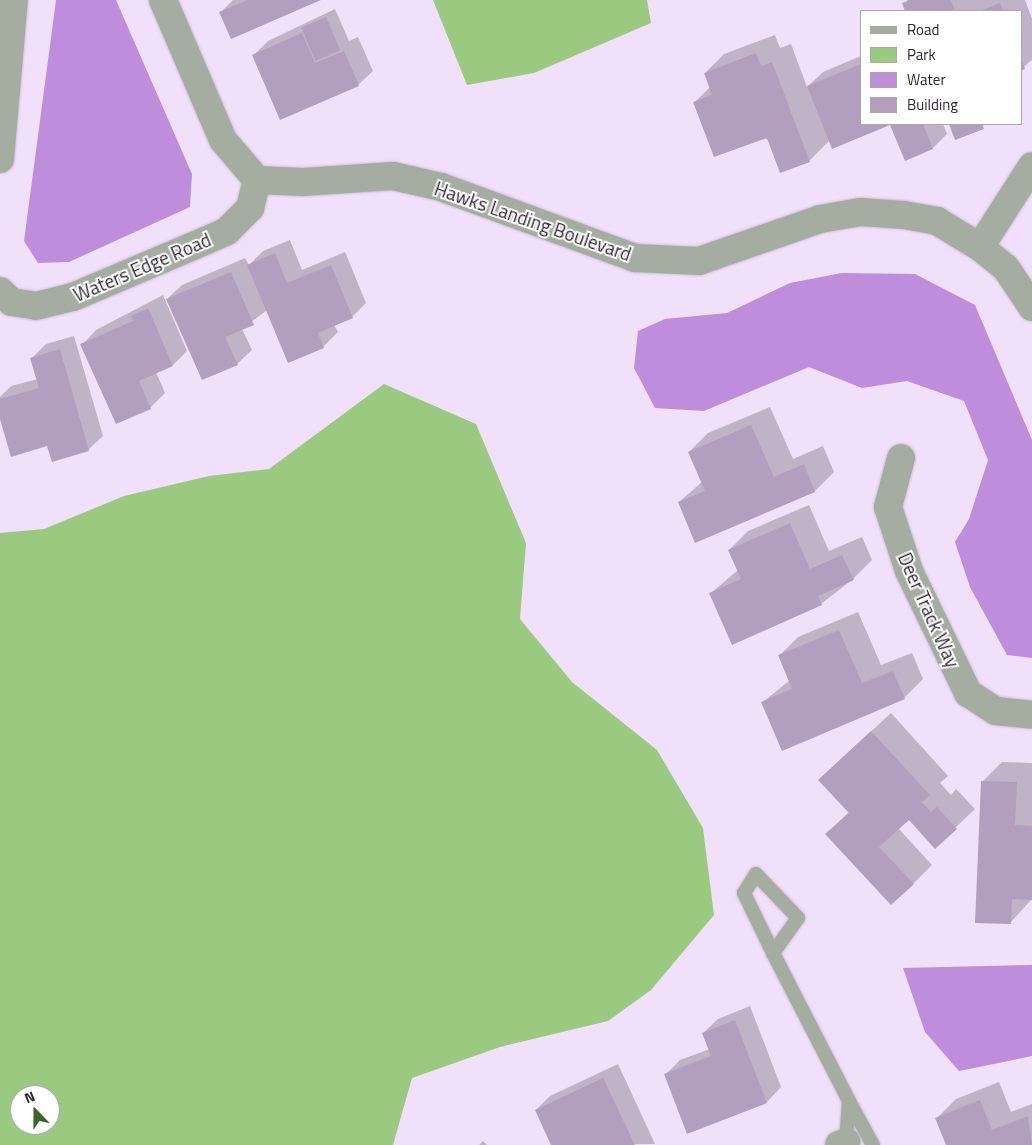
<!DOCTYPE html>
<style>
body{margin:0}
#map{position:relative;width:1032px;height:1145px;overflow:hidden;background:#f0e0fa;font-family:"Titillium Web",sans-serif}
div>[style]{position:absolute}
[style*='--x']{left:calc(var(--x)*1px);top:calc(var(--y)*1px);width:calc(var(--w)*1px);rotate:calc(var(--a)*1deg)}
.green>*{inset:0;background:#99ca80}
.water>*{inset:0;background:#be8ddc}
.shadow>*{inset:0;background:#0003}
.building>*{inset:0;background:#b29fbe;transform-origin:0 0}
.roads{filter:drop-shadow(0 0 1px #cdbfd6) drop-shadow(0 0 1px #cdbfd6)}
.service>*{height:14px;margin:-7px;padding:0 7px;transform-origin:7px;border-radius:7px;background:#a4ada0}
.minor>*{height:28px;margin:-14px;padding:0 14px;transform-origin:14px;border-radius:14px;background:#a4ada0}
span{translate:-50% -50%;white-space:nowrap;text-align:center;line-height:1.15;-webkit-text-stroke:4px #fff;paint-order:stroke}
.street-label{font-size:19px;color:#2e2633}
.legend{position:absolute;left:860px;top:10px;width:162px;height:115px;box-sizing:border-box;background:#fff;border:1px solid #aba8ad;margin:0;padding:6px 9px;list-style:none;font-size:15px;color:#2e2633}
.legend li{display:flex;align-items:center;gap:10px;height:25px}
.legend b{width:25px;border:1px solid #aba8ad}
.north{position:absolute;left:10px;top:1085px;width:50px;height:50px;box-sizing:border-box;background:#fff;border:1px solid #aba8ad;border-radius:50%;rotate:338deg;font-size:14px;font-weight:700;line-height:20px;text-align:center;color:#2e2633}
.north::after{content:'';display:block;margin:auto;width:18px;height:22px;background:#3c6622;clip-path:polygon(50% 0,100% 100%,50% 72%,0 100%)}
</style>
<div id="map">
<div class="green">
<i style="clip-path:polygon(433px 0,647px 0,651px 23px,534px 73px,467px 85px)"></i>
<i style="clip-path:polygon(evenodd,384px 384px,476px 424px,526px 543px,520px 619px,572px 682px,657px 750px,703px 828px,714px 915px,651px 990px,608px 1021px,500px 1047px,412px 1078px,393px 1145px,0 1145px,0 533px,44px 529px,124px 496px,209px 476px,269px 469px,384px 384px,20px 1095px,50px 1095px,50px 1125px,20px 1125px,20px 1095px)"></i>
</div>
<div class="water">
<i style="clip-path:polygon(56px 0,116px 0,192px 174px,190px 207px,69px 262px,38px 263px,24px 241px)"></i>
<i style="clip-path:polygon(842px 273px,915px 274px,975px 305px,1032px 440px,1032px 658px,1007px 655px,970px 587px,955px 542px,969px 519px,988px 460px,964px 401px,907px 381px,862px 388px,809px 367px,704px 411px,655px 408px,634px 368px,638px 331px,665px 319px,727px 313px,790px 283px)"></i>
<i style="clip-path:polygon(1032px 965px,1032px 1056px,959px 1071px,925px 1032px,903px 968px)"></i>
</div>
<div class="shadow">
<i style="clip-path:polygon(233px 0,318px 0,221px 12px)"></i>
<i style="clip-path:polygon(907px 0,1025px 0,1032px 19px,1032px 60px,1021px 69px,1021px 11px,907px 11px)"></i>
<i style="clip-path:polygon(335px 9px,349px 41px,358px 37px,373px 71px,358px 85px,254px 55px,268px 41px)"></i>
<i style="clip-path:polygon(775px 35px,780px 48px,791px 44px,807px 87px,823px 72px,861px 56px,861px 124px,890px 124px,833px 147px,830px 140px,809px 161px,695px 102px,710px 87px,705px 73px,724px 54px)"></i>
<i style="clip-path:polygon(891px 124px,943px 124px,947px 134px,933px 148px,905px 159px)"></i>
<i style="clip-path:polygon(950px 124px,987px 124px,955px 138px)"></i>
<i style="clip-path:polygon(290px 240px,302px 270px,345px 252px,366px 303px,352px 317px,334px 325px,338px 332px,323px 347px,267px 310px,242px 329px,252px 350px,237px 364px,167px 299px,182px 285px,245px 258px,249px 265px,263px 251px)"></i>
<i style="clip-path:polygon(163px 295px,187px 351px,173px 365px,156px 372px,165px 393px,150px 408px,82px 345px,96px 330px)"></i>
<i style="clip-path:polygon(74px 336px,103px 436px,88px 450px,48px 445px,0 414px,0 397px,11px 386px,38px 379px,32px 358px,46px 344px)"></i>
<i style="clip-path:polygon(770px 407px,793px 459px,823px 446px,834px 472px,815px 491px,696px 542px,679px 502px,702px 482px,689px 452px,708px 433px)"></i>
<i style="clip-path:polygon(809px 505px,829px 551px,862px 537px,872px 560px,853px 579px,821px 604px,711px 593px,738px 570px,729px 550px,748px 531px)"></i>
<i style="clip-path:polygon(858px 612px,881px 665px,912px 653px,923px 679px,904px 698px,763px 702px,790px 680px,779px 656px,798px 637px)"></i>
<i style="clip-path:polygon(891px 713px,948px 776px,940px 783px,951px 795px,956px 789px,975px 809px,935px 847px,909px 819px,898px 828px,932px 865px,913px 884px,827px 834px,849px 812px,839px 761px)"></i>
<i style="clip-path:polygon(1002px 762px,1032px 763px,1032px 899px,1010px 923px,983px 781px)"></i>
<i style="clip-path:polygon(750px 1006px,781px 1087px,767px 1102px,688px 1132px,665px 1075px,680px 1060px,710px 1049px,703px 1033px,718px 1019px)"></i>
<i style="clip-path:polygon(618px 1064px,655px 1144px,552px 1145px,536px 1110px,550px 1096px)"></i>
<i style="clip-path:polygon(999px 1082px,1011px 1112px,1032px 1104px,1032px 1145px,947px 1145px,937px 1118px,956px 1099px)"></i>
<i style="clip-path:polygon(483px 1141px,487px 1145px,479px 1145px)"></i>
</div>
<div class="building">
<i style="clip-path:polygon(248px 0,321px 0,231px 39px,219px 12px)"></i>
<i style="clip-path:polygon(910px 0,951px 0,955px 11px,905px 11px,902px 3px)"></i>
<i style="clip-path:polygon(1000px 3px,1003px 11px,979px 11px)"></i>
<i style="left:326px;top:17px;width:36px;height:27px;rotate:67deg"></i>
<i style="clip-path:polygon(302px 33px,315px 63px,344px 51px,359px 86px,280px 120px,252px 55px)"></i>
<i style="clip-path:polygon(756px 53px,761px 66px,772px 62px,810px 162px,780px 173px,767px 138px,714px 157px,693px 102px,712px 95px,704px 73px)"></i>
<i style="clip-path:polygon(1021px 58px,1025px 69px,1021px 71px)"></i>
<i style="clip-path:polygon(861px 64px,861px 124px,923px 124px,933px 149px,905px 161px,890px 125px,832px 149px,807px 86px)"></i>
<i style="clip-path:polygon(949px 124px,982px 124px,984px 129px,955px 140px)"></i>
<i style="clip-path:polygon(275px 253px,287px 283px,331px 265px,353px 318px,318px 333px,324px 348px,288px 363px,247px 265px)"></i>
<i style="clip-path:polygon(231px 272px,254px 325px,225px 337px,238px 365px,202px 380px,166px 299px)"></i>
<i style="clip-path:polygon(148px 308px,173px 366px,139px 381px,151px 409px,116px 424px,80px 344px,133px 321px,131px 316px)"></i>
<i style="clip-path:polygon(60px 349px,89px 451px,52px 462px,47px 446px,11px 457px,0 419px,0 399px,39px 388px,30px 358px)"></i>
<i style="clip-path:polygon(751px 425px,774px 477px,804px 464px,815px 492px,695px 543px,678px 502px,705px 491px,688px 452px)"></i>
<i style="clip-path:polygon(790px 523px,810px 569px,842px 555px,854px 580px,818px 596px,822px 605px,732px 645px,709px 593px,741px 579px,728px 550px)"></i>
<i style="clip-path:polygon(839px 630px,862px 683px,893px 671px,905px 699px,782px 751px,761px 702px,792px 689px,778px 655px)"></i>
<i style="clip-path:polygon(871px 731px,930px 795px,922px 802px,931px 812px,937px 807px,957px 829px,935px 849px,909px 820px,879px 847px,914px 884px,891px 905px,825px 834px,849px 813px,818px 780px)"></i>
<i style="clip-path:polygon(981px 781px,1017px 782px,1015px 825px,1032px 826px,1032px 900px,1012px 899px,1011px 924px,975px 923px)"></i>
<i style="clip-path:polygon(735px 1020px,767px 1103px,687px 1134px,664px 1074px,711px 1056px,702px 1033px)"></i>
<i style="clip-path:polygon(603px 1078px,635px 1145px,551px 1145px,535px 1110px)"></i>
<i style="clip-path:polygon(980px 1100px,992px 1130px,1028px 1116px,1032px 1145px,946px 1145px,935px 1118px)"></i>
</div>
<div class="roads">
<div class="service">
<i style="--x:773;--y:953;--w:67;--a:-115.8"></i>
<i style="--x:744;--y:893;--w:22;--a:-58"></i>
<i style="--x:756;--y:874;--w:61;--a:46.3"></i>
<i style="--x:798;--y:918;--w:43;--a:125.5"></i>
<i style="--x:773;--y:953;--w:166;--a:62.8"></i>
<i style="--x:846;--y:1142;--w:41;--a:-85.8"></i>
<i style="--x:849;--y:1101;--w:50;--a:61.4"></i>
</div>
<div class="minor">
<i style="--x:163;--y:0;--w:152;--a:66.8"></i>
<i style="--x:223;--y:140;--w:52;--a:49.6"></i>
<i style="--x:257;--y:180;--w:46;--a:2.5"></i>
<i style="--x:303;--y:182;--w:90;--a:-3.8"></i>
<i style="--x:393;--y:176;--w:49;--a:12.9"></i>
<i style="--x:441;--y:187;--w:207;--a:20.1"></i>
<i style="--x:635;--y:258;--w:64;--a:2.7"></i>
<i style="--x:699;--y:261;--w:128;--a:-19.1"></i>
<i style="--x:820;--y:219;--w:42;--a:-9.7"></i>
<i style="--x:861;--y:212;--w:43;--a:4"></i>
<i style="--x:904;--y:215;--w:34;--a:10"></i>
<i style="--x:937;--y:221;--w:50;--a:31.2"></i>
<i style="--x:980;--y:247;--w:33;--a:39"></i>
<i style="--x:1006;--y:268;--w:47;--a:56.3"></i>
<i style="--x:0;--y:159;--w:160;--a:-85"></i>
<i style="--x:980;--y:247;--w:96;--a:-57.3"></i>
<i style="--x:0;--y:291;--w:16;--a:43"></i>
<i style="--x:12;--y:302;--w:24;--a:9"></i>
<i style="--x:36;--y:306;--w:38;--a:-14"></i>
<i style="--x:73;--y:297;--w:143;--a:-23"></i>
<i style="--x:205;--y:241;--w:24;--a:-24"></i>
<i style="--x:227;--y:231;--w:33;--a:-45"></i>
<i style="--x:250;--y:208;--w:29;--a:-76"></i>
<i style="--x:901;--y:458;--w:51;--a:104.9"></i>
<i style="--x:888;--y:507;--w:67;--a:71.8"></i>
<i style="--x:909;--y:571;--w:136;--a:64.2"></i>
<i style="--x:968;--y:693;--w:33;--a:33"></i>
<i style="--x:996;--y:711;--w:36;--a:6"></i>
<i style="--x:839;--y:1145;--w:8;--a:-23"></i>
</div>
</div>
<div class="street-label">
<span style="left:533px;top:221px;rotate:19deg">Hawks Landing Boulevard</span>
<span style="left:142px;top:267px;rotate:-23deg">Waters Edge Road</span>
<span style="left:929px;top:610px;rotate:66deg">Deer Track Way</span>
</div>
<ul class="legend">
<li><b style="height:6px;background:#a4ada0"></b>Road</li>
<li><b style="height:14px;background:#99ca80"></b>Park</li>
<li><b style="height:14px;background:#be8ddc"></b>Water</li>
<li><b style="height:14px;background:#b29fbe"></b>Building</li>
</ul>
<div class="north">N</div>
</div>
